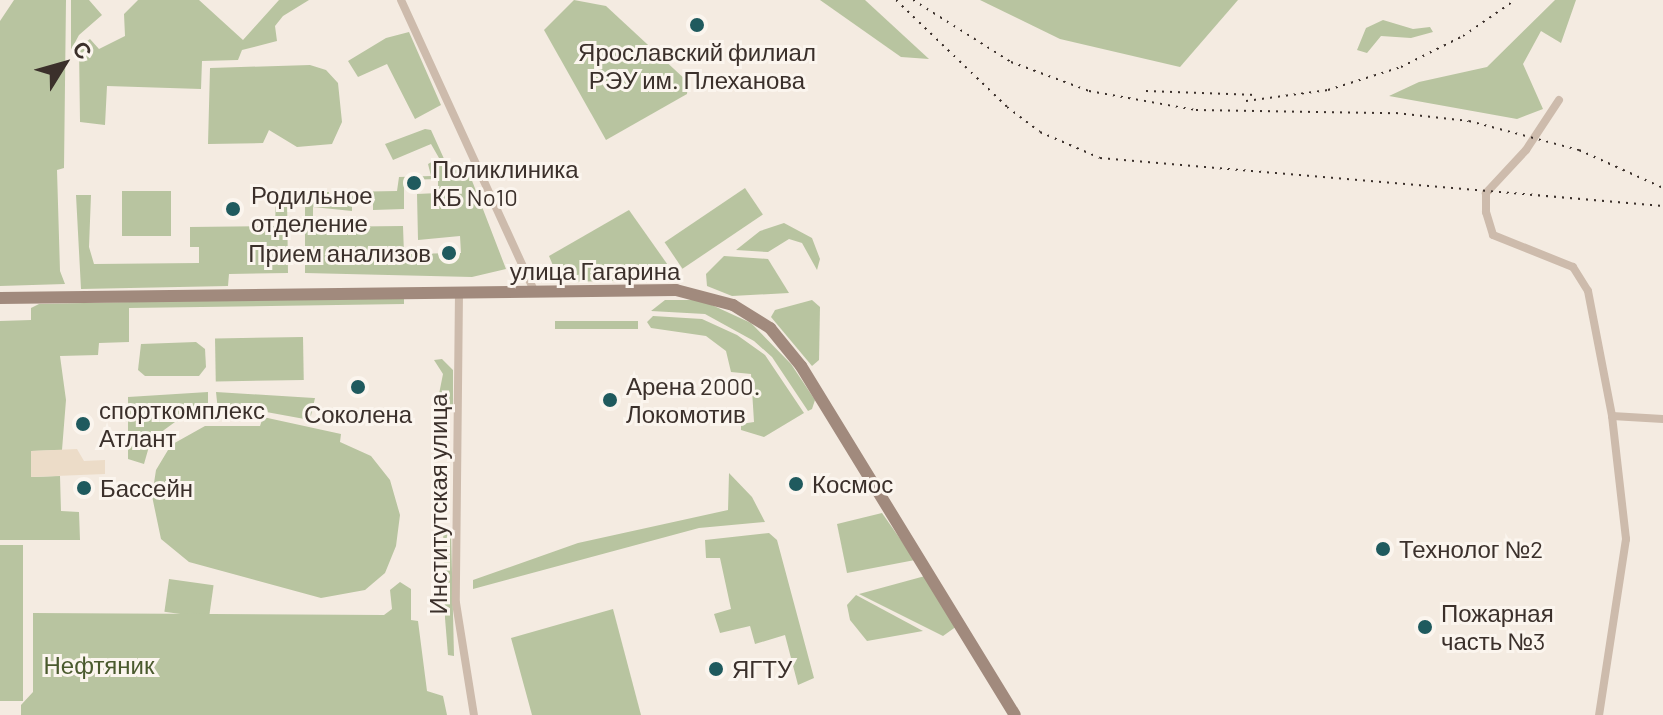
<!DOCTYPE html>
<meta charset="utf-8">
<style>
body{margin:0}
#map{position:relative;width:1663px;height:715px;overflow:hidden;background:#f4ebe1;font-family:Barlow,sans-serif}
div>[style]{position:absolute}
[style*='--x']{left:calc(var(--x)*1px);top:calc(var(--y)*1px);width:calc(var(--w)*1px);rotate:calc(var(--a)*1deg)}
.green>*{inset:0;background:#b8c4a0;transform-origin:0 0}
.plaza>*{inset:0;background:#ecdcc8}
.street>*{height:8px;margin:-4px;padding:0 4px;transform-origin:4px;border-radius:4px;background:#cdbbac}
.secondary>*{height:12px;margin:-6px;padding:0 6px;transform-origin:6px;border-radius:6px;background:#a18a7d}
.rail>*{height:2px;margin-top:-1px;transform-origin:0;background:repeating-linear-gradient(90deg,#3b302b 0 2px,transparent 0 8px)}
.dots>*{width:22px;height:22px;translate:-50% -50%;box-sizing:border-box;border:4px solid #fbf5ee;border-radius:50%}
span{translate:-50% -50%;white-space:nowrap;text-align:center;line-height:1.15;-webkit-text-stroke:6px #fbf5ee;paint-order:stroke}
.poi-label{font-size:24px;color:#3b302b}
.left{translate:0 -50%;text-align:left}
.right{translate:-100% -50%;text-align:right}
.street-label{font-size:24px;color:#3b302b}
.park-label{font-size:24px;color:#4a5a2e}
.north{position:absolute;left:24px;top:24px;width:80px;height:80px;-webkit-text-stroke:6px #fbf5ee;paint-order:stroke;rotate:53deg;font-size:22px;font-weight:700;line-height:32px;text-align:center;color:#3b302b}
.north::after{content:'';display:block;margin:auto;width:28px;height:36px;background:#3b302b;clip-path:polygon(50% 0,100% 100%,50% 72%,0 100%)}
</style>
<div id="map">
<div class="green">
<i style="clip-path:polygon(14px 0,66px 0,64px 168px,57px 170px,60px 271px,65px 284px,0 286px,0 21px)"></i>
<i style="clip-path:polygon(71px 0,89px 0,102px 15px,79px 35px,71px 50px)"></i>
<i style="clip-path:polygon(138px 0,199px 0,243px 40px,279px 0,309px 0,283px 16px,275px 26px,277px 41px,242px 50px,238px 60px,202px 61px,201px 89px,107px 86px,105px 125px,80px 122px,79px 47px,90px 39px,99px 49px,125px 36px,124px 14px)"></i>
<i style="clip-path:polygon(574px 0,606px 6px,688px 82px,687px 94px,606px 140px,544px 30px)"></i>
<i style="clip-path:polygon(820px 0,865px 0,929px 59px,901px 57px)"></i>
<i style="clip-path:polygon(980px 0,1238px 0,1180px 67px,1060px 39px)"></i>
<i style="clip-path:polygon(1555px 0,1576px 0,1561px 43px,1541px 31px,1523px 64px,1543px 109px,1517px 119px,1389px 96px,1419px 82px,1487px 67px)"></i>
<i style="clip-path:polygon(1383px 20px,1413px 29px,1430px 27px,1433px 32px,1411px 38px,1381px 36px,1367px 53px,1357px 50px,1366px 28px)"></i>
<i style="clip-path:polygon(409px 32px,441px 105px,415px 119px,387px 64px,358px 77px,348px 61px,386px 38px)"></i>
<i style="clip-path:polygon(310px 65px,326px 70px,338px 83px,342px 122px,332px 144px,297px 147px,269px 130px,263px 143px,208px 144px,210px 68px)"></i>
<i style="clip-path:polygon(evenodd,425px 129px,431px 130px,450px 172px,466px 165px,506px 269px,472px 277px,305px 273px,305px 192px,329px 192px,330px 206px,342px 206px,342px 192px,397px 191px,399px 177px,431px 176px,428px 164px,439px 158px,431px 144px,393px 160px,385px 144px,425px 129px,438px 179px,438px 193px,417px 194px,418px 240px,460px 236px,461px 253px,404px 254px,403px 226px,313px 227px,313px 207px,352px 211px,352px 202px,373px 202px,373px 210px,404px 209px,404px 180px,438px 179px)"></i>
<i style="left:745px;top:188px;width:32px;height:97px;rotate:56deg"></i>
<i style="left:122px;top:191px;width:49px;height:45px"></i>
<i style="clip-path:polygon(76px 195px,91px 195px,89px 247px,94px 264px,199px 263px,199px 247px,190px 247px,190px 227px,275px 226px,276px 195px,287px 195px,288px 273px,229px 274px,228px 286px,81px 289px)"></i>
<i style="clip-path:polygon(629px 210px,670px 268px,665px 280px,560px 282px,549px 256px)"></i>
<i style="clip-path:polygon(784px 223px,812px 238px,820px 259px,817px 270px,802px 243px,789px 239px,768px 252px,736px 250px,760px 231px)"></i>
<i style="clip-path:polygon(724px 256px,768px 259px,789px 293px,732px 296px,707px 286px,706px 274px)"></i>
<i style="clip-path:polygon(404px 296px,404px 304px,129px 308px,129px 342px,99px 343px,98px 355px,60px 356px,66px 400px,62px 450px,31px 451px,32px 477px,60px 476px,61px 511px,79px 512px,80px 540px,0 540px,0 321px,31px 320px,31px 308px,39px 304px)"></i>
<i style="clip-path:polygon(665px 300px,701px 300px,751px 323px,791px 364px,815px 400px,812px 409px,808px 411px,772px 357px,754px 341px,705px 314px,651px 311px)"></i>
<i style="clip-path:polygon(812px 300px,820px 307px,819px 360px,812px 366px,771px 317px,775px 310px)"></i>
<i style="clip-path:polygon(653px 316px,702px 319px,737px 335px,765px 355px,804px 413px,764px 437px,741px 430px,741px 424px,754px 422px,751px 374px,731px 372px,726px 351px,706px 336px,651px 328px,647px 322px)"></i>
<i style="left:638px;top:321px;width:8px;height:83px;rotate:90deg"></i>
<i style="left:303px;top:337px;width:43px;height:88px;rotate:89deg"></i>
<i style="clip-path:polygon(196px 342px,205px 349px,206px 367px,199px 376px,145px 376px,138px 370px,141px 344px)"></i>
<i style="clip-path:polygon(442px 359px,453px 370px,453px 410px,437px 417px,444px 412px,438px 399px,443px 374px,434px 360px)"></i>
<i style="clip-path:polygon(208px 392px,208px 413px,175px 422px,164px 430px,150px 443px,144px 464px,128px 459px,128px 397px)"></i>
<i style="clip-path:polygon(216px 392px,314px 398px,315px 398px,310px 420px,250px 409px,218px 411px)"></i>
<i style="clip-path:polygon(263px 417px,341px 434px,340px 442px,371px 456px,390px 480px,400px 515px,396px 546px,385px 573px,365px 590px,321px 598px,189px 562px,161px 539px,152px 496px,156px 470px,171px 445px,205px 426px,260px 426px)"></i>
<i style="clip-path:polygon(729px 473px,752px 497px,765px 522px,699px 528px,473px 589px,473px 580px,578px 543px,728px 510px)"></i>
<i style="clip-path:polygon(882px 513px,915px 560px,847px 573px,837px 524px)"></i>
<i style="clip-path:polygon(443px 525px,451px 531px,454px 656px,448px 655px,445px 618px)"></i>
<i style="clip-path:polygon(769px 533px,777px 540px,814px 678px,798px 685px,785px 635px,755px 644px,750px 626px,720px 633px,714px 614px,731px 609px,720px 558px,706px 558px,705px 540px)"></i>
<i style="left:0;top:545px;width:23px;height:156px"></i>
<i style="clip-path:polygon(925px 576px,957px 626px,943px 636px,859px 594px)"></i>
<i style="left:169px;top:579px;width:45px;height:33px;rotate:8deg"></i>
<i style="clip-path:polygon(400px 582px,411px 589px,411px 620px,418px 621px,427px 691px,443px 696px,447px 715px,21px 715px,21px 705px,33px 692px,33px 613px,384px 615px,392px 609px,390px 590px)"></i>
<i style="clip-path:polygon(856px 595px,923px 631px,867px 641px,850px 620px,847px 605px)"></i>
<i style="clip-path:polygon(613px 609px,641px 715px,532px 715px,511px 638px)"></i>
</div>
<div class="plaza">
<i style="clip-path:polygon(77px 449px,84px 461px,105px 460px,105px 474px,31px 477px,31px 451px)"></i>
</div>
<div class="street">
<i style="--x:401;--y:0;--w:322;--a:65.4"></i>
<i style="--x:1559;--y:100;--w:60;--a:123.4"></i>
<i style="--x:1526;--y:150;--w:59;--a:132.9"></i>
<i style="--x:1486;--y:193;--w:19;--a:90"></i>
<i style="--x:1486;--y:212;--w:24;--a:73"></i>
<i style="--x:1493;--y:235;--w:86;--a:21.8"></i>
<i style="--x:1573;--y:267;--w:28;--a:58"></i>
<i style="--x:1588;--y:291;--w:127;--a:79.1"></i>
<i style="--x:1612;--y:416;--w:124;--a:83.5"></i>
<i style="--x:1626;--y:539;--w:178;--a:98.7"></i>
<i style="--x:459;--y:292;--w:311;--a:90.6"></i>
<i style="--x:456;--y:603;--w:113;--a:80.9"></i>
<i style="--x:1612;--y:416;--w:51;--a:3.4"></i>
</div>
<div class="secondary">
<i style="--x:0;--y:298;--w:676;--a:-0.68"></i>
<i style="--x:676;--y:290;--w:59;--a:14.7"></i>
<i style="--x:733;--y:305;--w:44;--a:31.9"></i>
<i style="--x:770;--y:328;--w:49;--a:50.8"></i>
<i style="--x:801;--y:366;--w:409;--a:58.5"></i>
</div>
<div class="rail">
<i style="--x:896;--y:0;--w:154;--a:43.9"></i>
<i style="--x:1007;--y:107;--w:41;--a:37.1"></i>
<i style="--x:1040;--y:132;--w:65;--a:23.4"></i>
<i style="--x:1100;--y:158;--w:565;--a:4.87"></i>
<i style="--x:913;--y:0;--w:116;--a:32.3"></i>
<i style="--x:1011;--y:62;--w:83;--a:20.4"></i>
<i style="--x:1089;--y:91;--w:109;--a:10.1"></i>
<i style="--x:1196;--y:110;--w:200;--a:0.9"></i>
<i style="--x:1396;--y:113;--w:73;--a:6.3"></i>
<i style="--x:1469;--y:121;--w:114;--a:14.8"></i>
<i style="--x:1579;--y:150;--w:92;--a:24.3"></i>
<i style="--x:1146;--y:91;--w:111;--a:2.1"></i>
<i style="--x:1246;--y:101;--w:83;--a:-7.6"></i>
<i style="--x:1328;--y:90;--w:77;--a:-17.5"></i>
<i style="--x:1401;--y:67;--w:69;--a:-26.6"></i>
<i style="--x:1463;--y:36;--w:63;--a:-34.7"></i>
</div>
<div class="dots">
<i style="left:697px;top:25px;background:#1f5a5e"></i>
<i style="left:414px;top:183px;background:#1f5a5e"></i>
<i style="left:233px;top:209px;background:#1f5a5e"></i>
<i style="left:449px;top:253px;background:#1f5a5e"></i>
<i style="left:358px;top:387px;background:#1f5a5e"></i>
<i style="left:610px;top:400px;background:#1f5a5e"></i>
<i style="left:83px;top:424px;background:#1f5a5e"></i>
<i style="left:796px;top:484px;background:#1f5a5e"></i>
<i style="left:84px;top:488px;background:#1f5a5e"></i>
<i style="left:1383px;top:549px;background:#1f5a5e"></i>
<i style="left:1425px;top:627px;background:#1f5a5e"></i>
<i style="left:716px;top:669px;background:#1f5a5e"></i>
</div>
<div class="poi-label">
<span style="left:697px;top:66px">Ярославский филиал<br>РЭУ им. Плеханова</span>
<span class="left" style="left:432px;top:183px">Поликлиника<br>КБ No10</span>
<span class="left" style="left:251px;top:209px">Родильное<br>отделение</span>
<span class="right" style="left:431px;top:253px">Прием анализов</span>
<span class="left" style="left:626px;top:400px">Арена 2000.<br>Локомотив</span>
<span class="left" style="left:99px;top:424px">спорткомплекс<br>Атлант</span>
<span style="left:358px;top:414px">Соколена</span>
<span class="left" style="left:812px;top:484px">Космос</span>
<span class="left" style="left:100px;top:488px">Бассейн</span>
<span class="left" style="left:1399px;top:549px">Технолог №2</span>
<span class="left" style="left:1441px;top:627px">Пожарная<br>часть №3</span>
<span class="left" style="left:732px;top:669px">ЯГТУ</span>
</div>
<div class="street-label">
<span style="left:595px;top:271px">улица Гагарина</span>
<span style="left:438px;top:504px;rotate:-90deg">Институтская улица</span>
</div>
<div class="park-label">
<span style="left:99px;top:665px">Нефтяник</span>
</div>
<div class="north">С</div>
</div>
